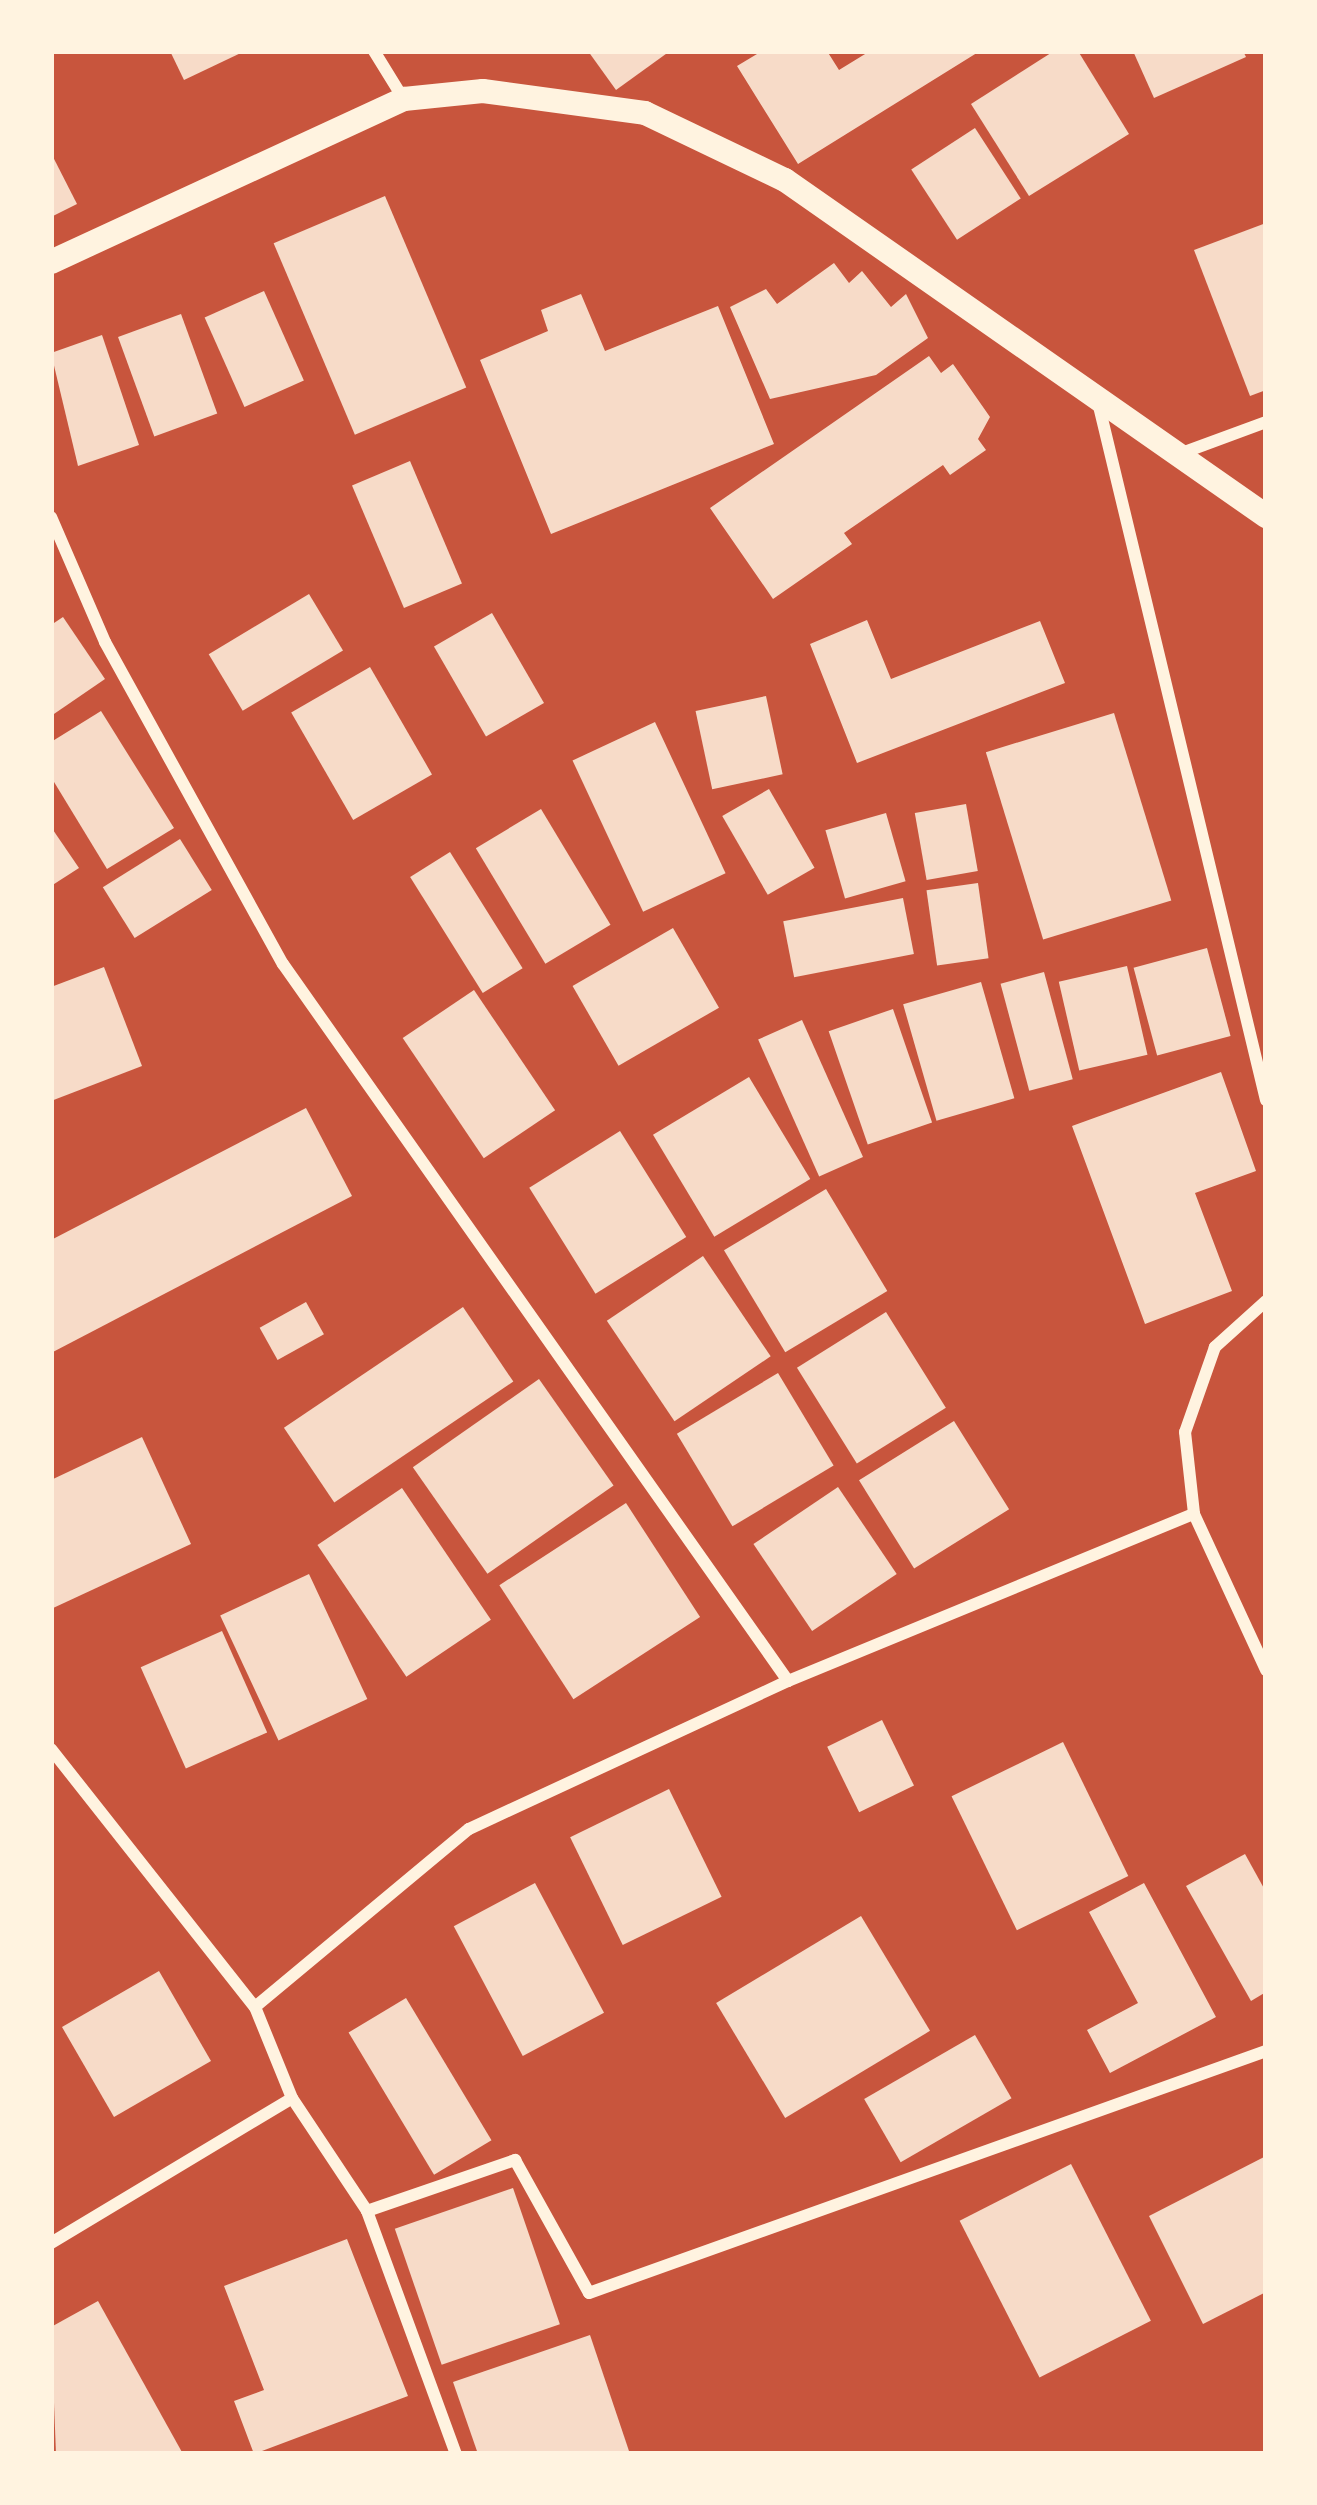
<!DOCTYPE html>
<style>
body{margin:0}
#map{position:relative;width:1317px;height:2505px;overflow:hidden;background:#c8553d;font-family:"Roboto Condensed",sans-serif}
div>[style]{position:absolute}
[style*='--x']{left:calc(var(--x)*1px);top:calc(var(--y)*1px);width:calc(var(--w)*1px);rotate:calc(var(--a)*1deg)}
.building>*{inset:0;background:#f7dbc8;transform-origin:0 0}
.minor>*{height:12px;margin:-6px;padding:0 6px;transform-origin:6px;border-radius:6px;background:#fff3e0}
.secondary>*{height:24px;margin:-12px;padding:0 12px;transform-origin:12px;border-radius:12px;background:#fff3e0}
span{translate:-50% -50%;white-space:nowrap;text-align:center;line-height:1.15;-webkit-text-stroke:10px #fff3e0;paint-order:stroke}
.frame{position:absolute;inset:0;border:54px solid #fff3e0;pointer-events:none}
</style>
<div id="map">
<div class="building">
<i style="clip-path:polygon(170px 51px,245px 51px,184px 80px)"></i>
<i style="clip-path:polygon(588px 51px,670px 51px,616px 90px)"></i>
<i style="clip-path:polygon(762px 51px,827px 51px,839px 70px,870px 51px,980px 51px,798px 164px,737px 66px)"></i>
<i style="clip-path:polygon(1054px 51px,1078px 51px,1129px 134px,1029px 196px,971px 104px)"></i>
<i style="clip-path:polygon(1133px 51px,1243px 51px,1246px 57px,1154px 98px)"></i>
<i style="left:975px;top:128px;width:84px;height:76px;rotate:57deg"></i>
<i style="clip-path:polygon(51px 153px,77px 204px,51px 217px)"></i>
<i style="left:385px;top:196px;width:208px;height:121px;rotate:67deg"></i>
<i style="clip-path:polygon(1266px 223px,1266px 390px,1250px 396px,1194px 250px)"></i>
<i style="clip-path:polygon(834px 263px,849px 283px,862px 271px,891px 307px,906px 294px,928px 338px,876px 375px,770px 399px,730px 307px,766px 289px,777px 304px)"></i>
<i style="left:264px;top:291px;width:98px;height:65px;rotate:66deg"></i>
<i style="clip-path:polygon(581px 294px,605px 351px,718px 306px,774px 444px,551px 534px,480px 360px,548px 331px,541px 310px)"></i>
<i style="left:181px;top:314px;width:106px;height:67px;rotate:70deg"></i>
<i style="clip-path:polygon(102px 335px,139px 445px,78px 466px,51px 353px)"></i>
<i style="clip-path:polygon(929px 356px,941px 373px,953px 364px,990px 417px,978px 439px,986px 450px,950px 475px,943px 465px,844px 533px,852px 544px,773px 599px,710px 508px)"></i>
<i style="left:410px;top:461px;width:133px;height:63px;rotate:67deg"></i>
<i style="left:309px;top:594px;width:66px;height:117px;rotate:59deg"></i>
<i style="left:492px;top:613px;width:104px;height:67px;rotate:60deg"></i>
<i style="clip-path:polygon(63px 617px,105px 679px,51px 716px,51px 625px)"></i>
<i style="clip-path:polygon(867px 620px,891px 679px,1040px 621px,1065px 683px,857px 763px,810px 644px)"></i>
<i style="left:370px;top:667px;width:124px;height:91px;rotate:60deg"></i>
<i style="left:766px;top:696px;width:80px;height:72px;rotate:78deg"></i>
<i style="clip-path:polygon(101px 711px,174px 828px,107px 869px,51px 777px,51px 742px)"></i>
<i style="left:1114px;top:713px;width:196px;height:134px;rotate:73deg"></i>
<i style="left:655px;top:722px;width:167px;height:91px;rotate:65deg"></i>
<i style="left:769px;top:789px;width:91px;height:54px;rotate:60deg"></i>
<i style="left:966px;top:804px;width:68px;height:52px;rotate:80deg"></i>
<i style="left:541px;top:809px;width:135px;height:76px;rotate:59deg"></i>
<i style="left:886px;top:813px;width:71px;height:63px;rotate:74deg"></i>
<i style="clip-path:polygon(51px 827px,79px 868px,51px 886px)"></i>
<i style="left:180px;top:839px;width:60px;height:91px;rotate:58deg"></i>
<i style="left:450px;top:852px;width:137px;height:47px;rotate:58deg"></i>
<i style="left:978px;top:883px;width:76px;height:52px;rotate:82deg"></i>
<i style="left:903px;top:898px;width:57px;height:122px;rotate:79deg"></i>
<i style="left:673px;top:928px;width:92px;height:116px;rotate:60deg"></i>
<i style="left:1207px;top:948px;width:91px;height:76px;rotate:75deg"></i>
<i style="left:1127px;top:966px;width:91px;height:70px;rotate:77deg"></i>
<i style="clip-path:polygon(104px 967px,142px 1066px,51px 1101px,51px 987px)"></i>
<i style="left:1044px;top:972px;width:111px;height:45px;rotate:75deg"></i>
<i style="left:981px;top:982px;width:121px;height:81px;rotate:74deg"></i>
<i style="left:474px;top:990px;width:145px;height:86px;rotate:56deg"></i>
<i style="left:893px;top:1009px;width:120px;height:68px;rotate:71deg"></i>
<i style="left:802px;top:1020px;width:150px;height:48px;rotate:66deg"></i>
<i style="clip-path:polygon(1221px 1072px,1256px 1171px,1195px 1193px,1232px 1291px,1145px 1324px,1072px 1126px)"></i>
<i style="left:749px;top:1077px;width:119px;height:112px;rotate:59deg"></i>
<i style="clip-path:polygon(306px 1108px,352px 1196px,51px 1353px,51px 1240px)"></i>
<i style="left:620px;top:1131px;width:125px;height:107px;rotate:58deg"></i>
<i style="left:826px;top:1189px;width:119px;height:119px;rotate:59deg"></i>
<i style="left:703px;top:1256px;width:121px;height:116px;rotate:56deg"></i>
<i style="left:306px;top:1302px;width:37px;height:53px;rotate:61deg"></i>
<i style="left:463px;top:1307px;width:90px;height:216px;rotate:56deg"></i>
<i style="left:886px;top:1312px;width:113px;height:105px;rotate:58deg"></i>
<i style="left:778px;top:1373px;width:108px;height:118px;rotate:59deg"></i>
<i style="left:539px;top:1379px;width:130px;height:154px;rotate:55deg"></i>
<i style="left:954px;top:1421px;width:104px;height:112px;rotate:58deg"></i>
<i style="clip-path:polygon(142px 1437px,191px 1544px,51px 1609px,51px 1480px)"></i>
<i style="left:838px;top:1487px;width:105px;height:102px;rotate:56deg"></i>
<i style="left:402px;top:1488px;width:159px;height:102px;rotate:56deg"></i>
<i style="left:626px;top:1503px;width:136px;height:151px;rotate:57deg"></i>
<i style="left:309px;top:1574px;width:138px;height:98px;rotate:65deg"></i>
<i style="left:222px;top:1631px;width:111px;height:89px;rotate:66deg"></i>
<i style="left:882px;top:1720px;width:73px;height:61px;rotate:64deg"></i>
<i style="left:1063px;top:1742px;width:149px;height:124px;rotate:64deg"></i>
<i style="left:669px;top:1789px;width:120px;height:110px;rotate:64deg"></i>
<i style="clip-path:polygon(1245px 1854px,1266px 1892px,1266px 1992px,1251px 2001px,1186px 1886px)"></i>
<i style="left:535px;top:1883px;width:147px;height:92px;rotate:62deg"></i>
<i style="clip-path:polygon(1144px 1883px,1216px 2017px,1110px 2073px,1087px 2030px,1138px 2003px,1089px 1912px)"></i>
<i style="left:861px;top:1916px;width:134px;height:169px;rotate:59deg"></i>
<i style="left:159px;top:1971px;width:104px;height:112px;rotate:60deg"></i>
<i style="left:406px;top:1998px;width:166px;height:67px;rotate:59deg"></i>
<i style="left:975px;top:2035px;width:73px;height:128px;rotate:60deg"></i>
<i style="clip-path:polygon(1266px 2156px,1266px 2292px,1203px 2324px,1149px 2216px)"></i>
<i style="left:1071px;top:2164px;width:176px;height:125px;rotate:63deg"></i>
<i style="left:513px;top:2188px;width:144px;height:125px;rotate:71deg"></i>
<i style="clip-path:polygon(347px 2239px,408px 2396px,254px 2454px,234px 2401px,264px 2390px,224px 2286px)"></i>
<i style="clip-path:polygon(98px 2301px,183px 2454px,56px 2454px,51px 2327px)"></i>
<i style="clip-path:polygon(590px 2335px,630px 2454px,478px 2454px,453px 2382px)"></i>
</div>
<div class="minor">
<i style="--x:374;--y:51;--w:55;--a:58.3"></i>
<i style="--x:1098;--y:402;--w:718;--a:76.47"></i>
<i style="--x:1182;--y:453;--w:90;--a:-20.3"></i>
<i style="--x:51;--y:517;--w:136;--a:66.6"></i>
<i style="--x:105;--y:642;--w:368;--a:61.1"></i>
<i style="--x:283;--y:964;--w:877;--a:54.84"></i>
<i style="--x:1266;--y:1301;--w:69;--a:138"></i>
<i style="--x:1215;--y:1347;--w:90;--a:109.4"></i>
<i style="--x:1185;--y:1432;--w:82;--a:83.7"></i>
<i style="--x:1194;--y:1514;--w:172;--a:65.2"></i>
<i style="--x:51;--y:1749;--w:329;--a:51.7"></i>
<i style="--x:255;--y:2007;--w:98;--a:67.9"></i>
<i style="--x:292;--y:2098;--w:136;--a:56.4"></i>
<i style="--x:367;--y:2211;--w:259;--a:69.9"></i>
<i style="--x:255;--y:2007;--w:278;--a:-39.8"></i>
<i style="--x:469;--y:1829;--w:352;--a:-24.9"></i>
<i style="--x:788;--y:1681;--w:439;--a:-22.4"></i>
<i style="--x:367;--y:2211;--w:157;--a:-19"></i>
<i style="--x:515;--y:2160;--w:152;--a:60.9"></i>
<i style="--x:589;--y:2293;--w:719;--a:-19.67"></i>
<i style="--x:51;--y:2243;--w:281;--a:-31"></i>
</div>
<div class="secondary">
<i style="--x:51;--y:262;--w:389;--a:-24.8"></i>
<i style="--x:404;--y:99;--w:79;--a:-5.8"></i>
<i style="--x:483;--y:91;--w:163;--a:7.7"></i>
<i style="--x:645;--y:113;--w:155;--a:25.6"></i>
<i style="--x:785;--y:180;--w:587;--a:34.94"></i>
</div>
<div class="frame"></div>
</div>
